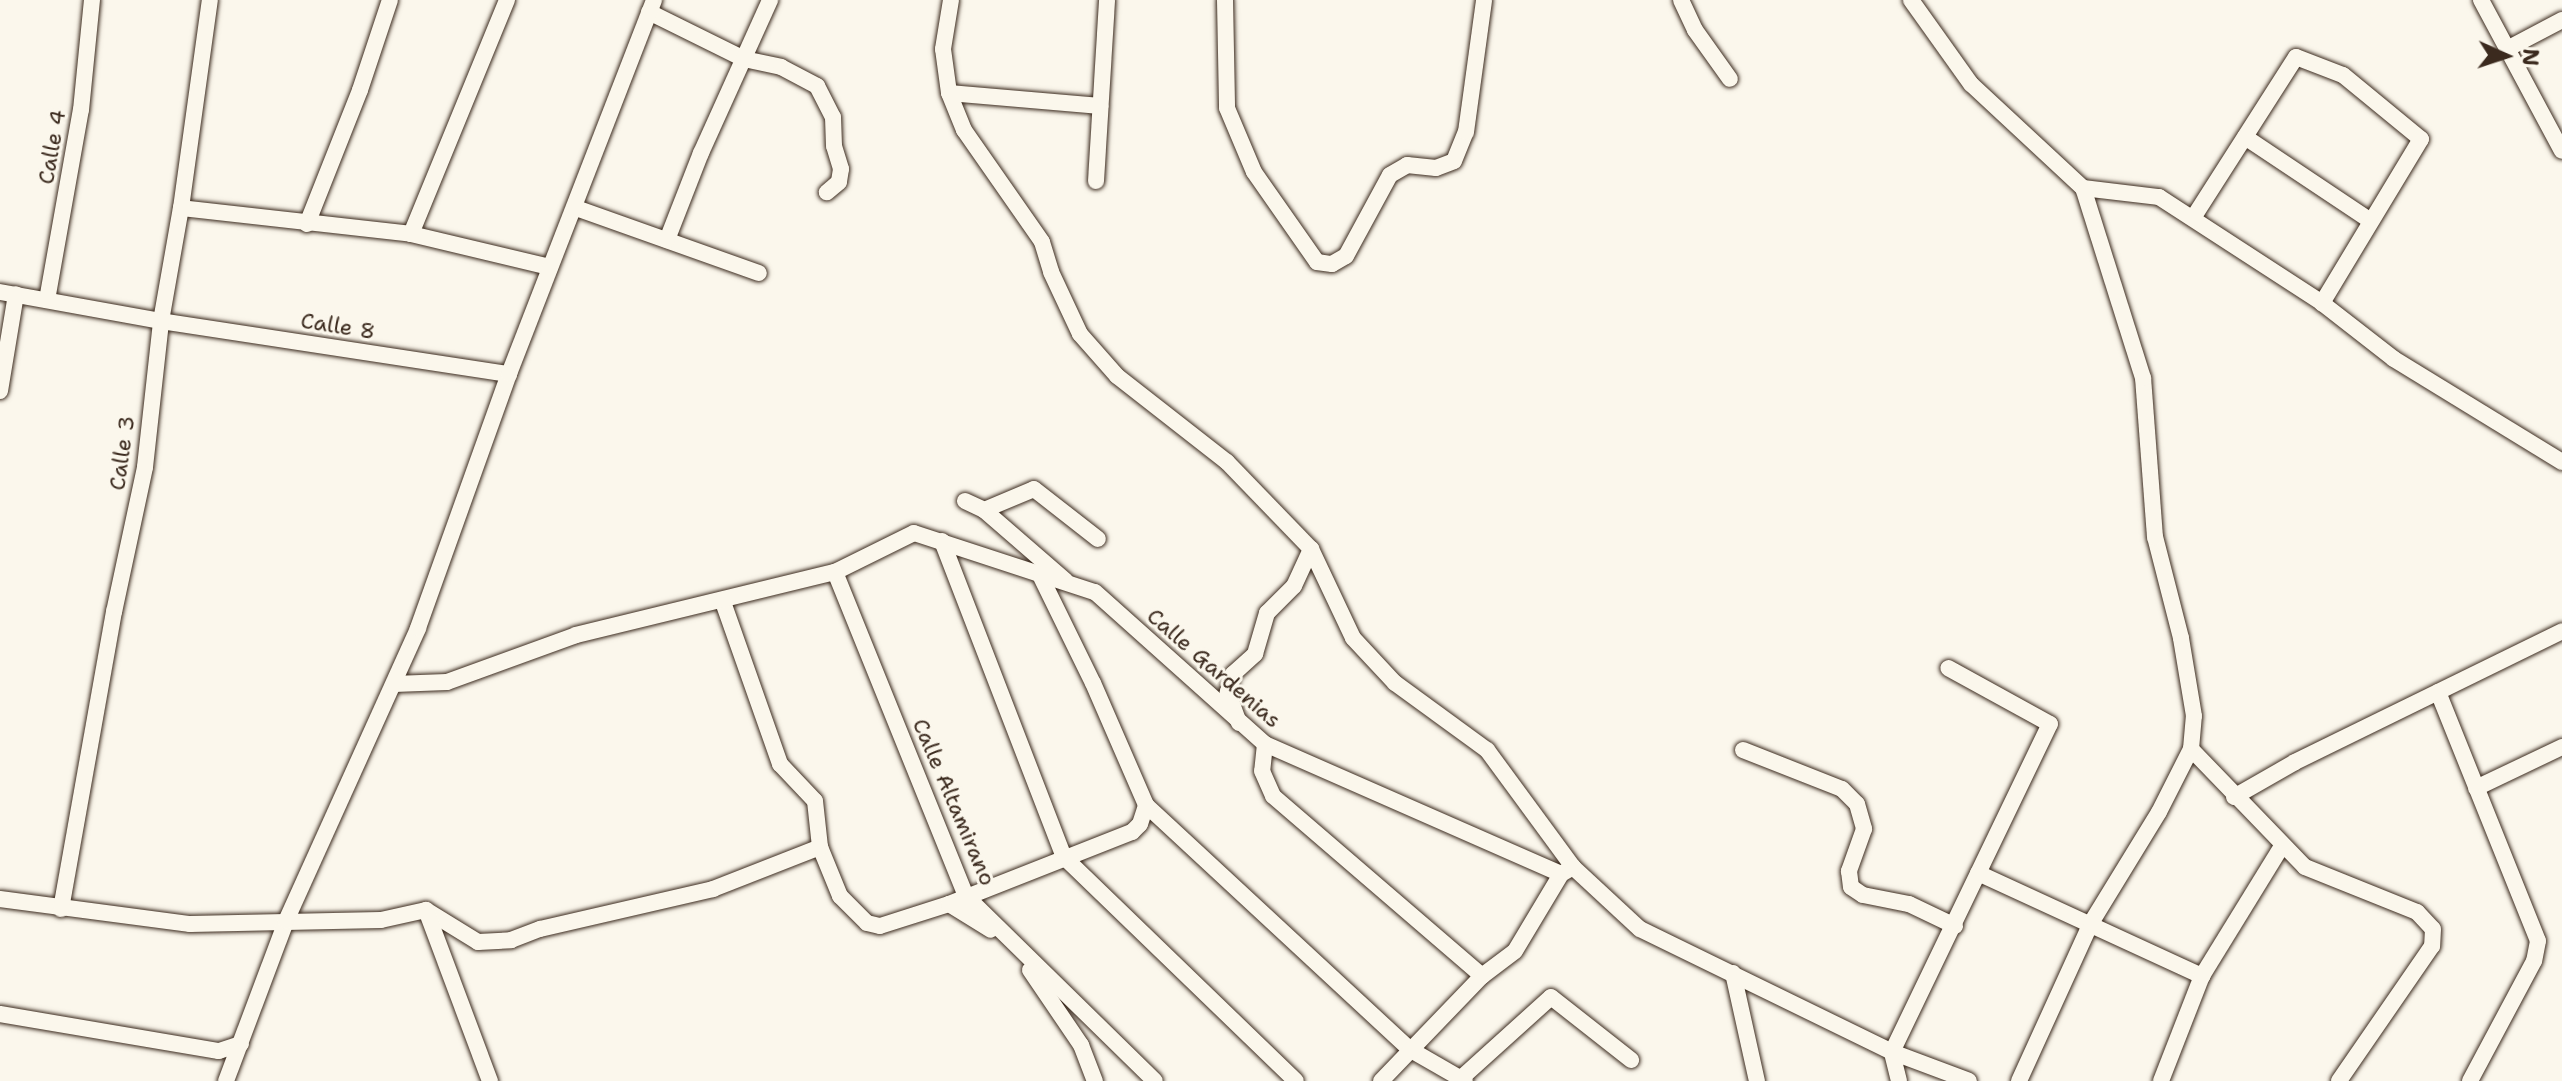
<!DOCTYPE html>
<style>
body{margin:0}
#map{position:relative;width:2562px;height:1081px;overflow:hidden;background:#fbf7ec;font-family:"Shantell Sans",sans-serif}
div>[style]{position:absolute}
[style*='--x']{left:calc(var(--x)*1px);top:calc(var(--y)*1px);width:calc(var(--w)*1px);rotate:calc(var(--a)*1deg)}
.roads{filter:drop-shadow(0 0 2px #3b2a1e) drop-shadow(0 0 2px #3b2a1e)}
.street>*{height:16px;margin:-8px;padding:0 8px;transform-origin:8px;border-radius:8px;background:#fbf7ec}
span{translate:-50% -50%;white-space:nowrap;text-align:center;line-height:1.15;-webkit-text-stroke:6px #fbf7ec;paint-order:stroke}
.street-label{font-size:22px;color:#3b2a1e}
.north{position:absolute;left:2466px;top:16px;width:80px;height:80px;-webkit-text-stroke:6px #fbf7ec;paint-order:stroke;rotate:93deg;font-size:22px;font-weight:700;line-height:32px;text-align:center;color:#3b2a1e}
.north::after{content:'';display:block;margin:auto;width:28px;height:36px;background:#3b2a1e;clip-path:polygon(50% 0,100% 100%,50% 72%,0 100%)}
</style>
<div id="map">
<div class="roads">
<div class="street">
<i style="--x:951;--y:0;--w:50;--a:99.3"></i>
<i style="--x:943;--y:49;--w:44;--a:82.2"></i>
<i style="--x:949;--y:93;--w:40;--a:68"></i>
<i style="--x:964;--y:130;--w:136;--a:55.1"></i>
<i style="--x:1042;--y:242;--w:31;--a:73"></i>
<i style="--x:1051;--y:272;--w:68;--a:64.9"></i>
<i style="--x:1080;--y:334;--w:56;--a:48.6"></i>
<i style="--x:1117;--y:376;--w:140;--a:38"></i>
<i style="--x:1227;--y:462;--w:121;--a:46"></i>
<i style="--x:1311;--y:549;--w:98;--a:64.7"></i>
<i style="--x:1353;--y:638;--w:62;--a:47"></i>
<i style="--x:1395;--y:683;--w:114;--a:36.1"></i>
<i style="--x:1487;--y:750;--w:145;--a:53.7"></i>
<i style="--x:1573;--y:867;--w:91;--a:42.8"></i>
<i style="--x:1640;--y:929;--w:280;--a:26"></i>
<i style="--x:1892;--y:1052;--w:82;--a:20.6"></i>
<i style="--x:1225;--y:0;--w:108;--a:88.9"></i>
<i style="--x:1227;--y:108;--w:69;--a:67.1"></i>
<i style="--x:1254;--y:172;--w:110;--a:55"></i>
<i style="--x:1317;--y:262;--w:15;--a:8"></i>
<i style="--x:1332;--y:264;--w:16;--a:-30"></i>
<i style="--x:1346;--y:256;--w:92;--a:-61.5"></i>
<i style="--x:1390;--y:175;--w:20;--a:-30"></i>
<i style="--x:1407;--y:165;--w:29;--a:6"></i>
<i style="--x:1436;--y:168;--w:19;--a:-21"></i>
<i style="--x:1454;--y:161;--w:31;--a:-68"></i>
<i style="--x:1466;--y:132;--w:133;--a:-82.2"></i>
<i style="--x:1681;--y:0;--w:33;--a:65"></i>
<i style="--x:1695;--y:30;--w:60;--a:54.5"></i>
<i style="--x:1911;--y:0;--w:103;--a:54.5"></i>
<i style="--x:1971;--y:84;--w:153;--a:42.9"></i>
<i style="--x:2083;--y:188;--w:77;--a:6.8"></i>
<i style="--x:2159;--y:197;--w:194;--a:33"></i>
<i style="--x:2322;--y:303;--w:91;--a:37.9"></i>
<i style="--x:2394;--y:359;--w:197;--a:31.5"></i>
<i style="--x:2481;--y:0;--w:171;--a:61.8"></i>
<i style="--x:649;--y:12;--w:106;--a:26.3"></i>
<i style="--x:744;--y:59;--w:38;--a:12"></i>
<i style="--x:781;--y:67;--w:41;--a:27.8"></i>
<i style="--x:817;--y:86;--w:35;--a:63"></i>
<i style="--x:833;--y:117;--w:29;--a:88"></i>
<i style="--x:834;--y:146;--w:24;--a:73"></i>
<i style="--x:841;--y:169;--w:13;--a:99"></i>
<i style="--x:839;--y:182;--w:16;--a:140"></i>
<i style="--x:2507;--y:49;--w:62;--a:-27.8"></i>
<i style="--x:949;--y:93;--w:152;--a:4.9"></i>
<i style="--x:2245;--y:137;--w:151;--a:33.7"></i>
<i style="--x:1096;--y:181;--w:181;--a:-86.5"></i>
<i style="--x:181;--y:208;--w:231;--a:6.4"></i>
<i style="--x:411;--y:234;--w:143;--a:13.4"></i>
<i style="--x:576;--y:208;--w:194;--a:19.6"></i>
<i style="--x:2193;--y:218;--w:191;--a:-57.4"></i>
<i style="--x:2296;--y:57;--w:50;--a:21"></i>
<i style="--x:2343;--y:75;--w:101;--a:39.4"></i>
<i style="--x:2421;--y:139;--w:192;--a:121.1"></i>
<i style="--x:307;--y:224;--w:144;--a:-68.4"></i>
<i style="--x:360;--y:90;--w:95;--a:-71.6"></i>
<i style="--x:411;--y:234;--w:253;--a:-67.7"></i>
<i style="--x:667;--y:240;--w:93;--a:-68.7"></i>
<i style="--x:701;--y:153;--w:168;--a:-65.7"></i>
<i style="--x:0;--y:292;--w:164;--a:10.2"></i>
<i style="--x:161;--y:321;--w:352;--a:8.7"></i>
<i style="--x:47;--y:300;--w:193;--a:-79.9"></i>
<i style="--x:81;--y:110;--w:111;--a:-84.3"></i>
<i style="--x:0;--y:391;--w:98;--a:-80.6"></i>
<i style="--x:965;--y:501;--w:21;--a:25"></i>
<i style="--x:984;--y:510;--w:108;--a:40.9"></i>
<i style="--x:984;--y:510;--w:54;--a:-22.8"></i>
<i style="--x:1034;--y:489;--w:81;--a:38"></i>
<i style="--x:942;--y:541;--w:339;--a:68.9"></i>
<i style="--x:1064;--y:857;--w:322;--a:44"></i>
<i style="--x:835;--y:572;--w:349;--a:68"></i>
<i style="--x:966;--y:896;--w:264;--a:44.4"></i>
<i style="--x:1040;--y:575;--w:120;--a:63.9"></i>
<i style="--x:1093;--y:683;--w:133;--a:66.5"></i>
<i style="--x:1146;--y:805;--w:361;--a:42.8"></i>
<i style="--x:1411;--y:1050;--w:62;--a:29.9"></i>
<i style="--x:723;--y:602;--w:172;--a:70.6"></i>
<i style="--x:780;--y:764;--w:51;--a:46.6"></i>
<i style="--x:815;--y:801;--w:46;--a:83.8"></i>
<i style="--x:820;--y:847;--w:53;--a:67.8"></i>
<i style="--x:840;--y:896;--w:38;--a:45"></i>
<i style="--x:867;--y:923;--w:13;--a:13"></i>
<i style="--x:880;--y:926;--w:72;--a:-17.7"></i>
<i style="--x:949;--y:904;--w:197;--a:-21.5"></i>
<i style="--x:1132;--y:832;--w:11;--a:-45"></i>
<i style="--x:1140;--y:824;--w:20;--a:-72"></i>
<i style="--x:394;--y:684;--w:53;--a:-2.2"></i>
<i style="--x:447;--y:682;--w:137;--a:-20"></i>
<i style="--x:576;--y:635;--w:267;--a:-13.7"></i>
<i style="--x:835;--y:572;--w:88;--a:-26.3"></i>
<i style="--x:914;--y:533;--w:190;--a:18.1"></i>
<i style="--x:1095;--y:592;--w:228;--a:41.8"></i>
<i style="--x:1265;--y:744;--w:323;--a:23.7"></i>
<i style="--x:1561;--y:874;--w:14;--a:-30"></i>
<i style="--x:2438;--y:692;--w:268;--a:68.1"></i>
<i style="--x:2538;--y:941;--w:20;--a:101"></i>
<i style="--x:2534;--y:961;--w:136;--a:118.1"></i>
<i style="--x:1239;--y:723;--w:33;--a:-110"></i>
<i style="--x:1228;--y:692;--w:19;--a:-74"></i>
<i style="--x:1233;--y:674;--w:30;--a:-42"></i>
<i style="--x:1255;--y:654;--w:43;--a:-73.7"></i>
<i style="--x:1267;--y:613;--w:38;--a:-45"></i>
<i style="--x:1294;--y:586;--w:41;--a:-65.3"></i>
<i style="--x:1265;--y:744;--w:27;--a:96"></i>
<i style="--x:1262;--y:771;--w:27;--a:66"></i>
<i style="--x:1273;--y:796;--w:276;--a:40.7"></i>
<i style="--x:2191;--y:749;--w:164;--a:46"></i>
<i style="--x:2305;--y:867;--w:121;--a:21.9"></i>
<i style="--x:2417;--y:912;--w:23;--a:47"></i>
<i style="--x:2433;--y:929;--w:17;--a:93"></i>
<i style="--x:2432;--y:946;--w:164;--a:124.6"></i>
<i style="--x:1743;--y:750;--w:106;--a:21.5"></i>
<i style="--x:1842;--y:789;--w:21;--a:45"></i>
<i style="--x:1857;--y:804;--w:26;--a:74"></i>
<i style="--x:1864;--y:829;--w:45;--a:109.7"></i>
<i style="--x:1849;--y:871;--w:16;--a:83"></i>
<i style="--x:1851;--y:887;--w:14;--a:34"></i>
<i style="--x:1863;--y:895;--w:47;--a:11.1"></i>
<i style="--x:1909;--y:904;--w:51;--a:25.6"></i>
<i style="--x:2476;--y:788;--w:95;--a:-25.5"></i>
<i style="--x:2234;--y:797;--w:70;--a:-29.8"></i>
<i style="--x:2295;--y:762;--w:297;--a:-26.1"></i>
<i style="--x:1978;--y:873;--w:247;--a:24.7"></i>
<i style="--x:0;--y:899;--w:192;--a:7.5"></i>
<i style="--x:190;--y:924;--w:191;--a:-1.2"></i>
<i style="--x:381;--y:920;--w:46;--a:-12.5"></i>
<i style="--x:426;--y:910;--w:61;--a:31.6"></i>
<i style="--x:478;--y:942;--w:33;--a:-3"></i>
<i style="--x:511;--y:940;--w:31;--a:-21"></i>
<i style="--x:540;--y:929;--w:178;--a:-13"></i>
<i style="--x:713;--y:889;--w:115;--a:-21.4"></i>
<i style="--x:949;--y:904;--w:49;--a:31.8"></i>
<i style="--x:61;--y:909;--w:302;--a:-79.9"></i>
<i style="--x:114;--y:612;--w:148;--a:-77.9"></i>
<i style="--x:145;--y:467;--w:147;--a:-83.7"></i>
<i style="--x:161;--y:321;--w:115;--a:-80"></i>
<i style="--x:181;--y:208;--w:210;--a:-82.1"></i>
<i style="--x:426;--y:910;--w:183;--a:69.5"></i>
<i style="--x:1030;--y:970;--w:91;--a:55.8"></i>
<i style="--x:1081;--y:1045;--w:39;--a:69"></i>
<i style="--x:1733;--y:973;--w:111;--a:77.5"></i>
<i style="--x:0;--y:1014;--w:222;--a:9.6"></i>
<i style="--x:219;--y:1051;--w:23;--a:-18"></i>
<i style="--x:226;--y:1081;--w:171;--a:-69.4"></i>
<i style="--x:286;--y:921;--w:321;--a:-65.7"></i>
<i style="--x:418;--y:628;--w:270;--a:-70.3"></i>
<i style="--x:509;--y:374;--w:401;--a:-68.8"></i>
<i style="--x:1381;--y:1081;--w:146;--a:-46.1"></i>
<i style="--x:1482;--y:976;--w:41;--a:-37.1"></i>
<i style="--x:1515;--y:951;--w:90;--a:-59.1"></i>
<i style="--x:1458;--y:1081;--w:125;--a:-42.1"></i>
<i style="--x:1551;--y:997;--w:102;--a:38.2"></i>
<i style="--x:1899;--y:1081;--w:30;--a:-104"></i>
<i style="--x:1892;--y:1052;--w:364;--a:-64.3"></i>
<i style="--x:2050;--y:724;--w:116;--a:-151.2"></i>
<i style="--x:2019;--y:1081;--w:174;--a:-65.5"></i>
<i style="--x:2091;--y:923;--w:130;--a:-58.5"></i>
<i style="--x:2159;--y:812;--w:71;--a:-63.1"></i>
<i style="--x:2191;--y:749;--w:33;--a:-85"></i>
<i style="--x:2194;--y:716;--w:79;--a:-99.5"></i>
<i style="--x:2181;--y:638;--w:104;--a:-104.4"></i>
<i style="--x:2155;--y:537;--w:159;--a:-94.3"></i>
<i style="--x:2143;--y:378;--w:199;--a:-107.5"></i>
<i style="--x:2161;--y:1081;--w:113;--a:-68.7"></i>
<i style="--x:2202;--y:976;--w:153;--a:-58.4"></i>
</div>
</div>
<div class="street-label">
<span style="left:52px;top:147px;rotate:-80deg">Calle 4</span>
<span style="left:338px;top:326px;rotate:9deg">Calle 8</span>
<span style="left:122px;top:453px;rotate:-82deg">Calle 3</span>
<span style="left:1214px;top:668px;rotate:41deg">Calle Gardenias</span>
<span style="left:954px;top:802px;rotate:67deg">Calle Altamirano</span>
</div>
<div class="north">N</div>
</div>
